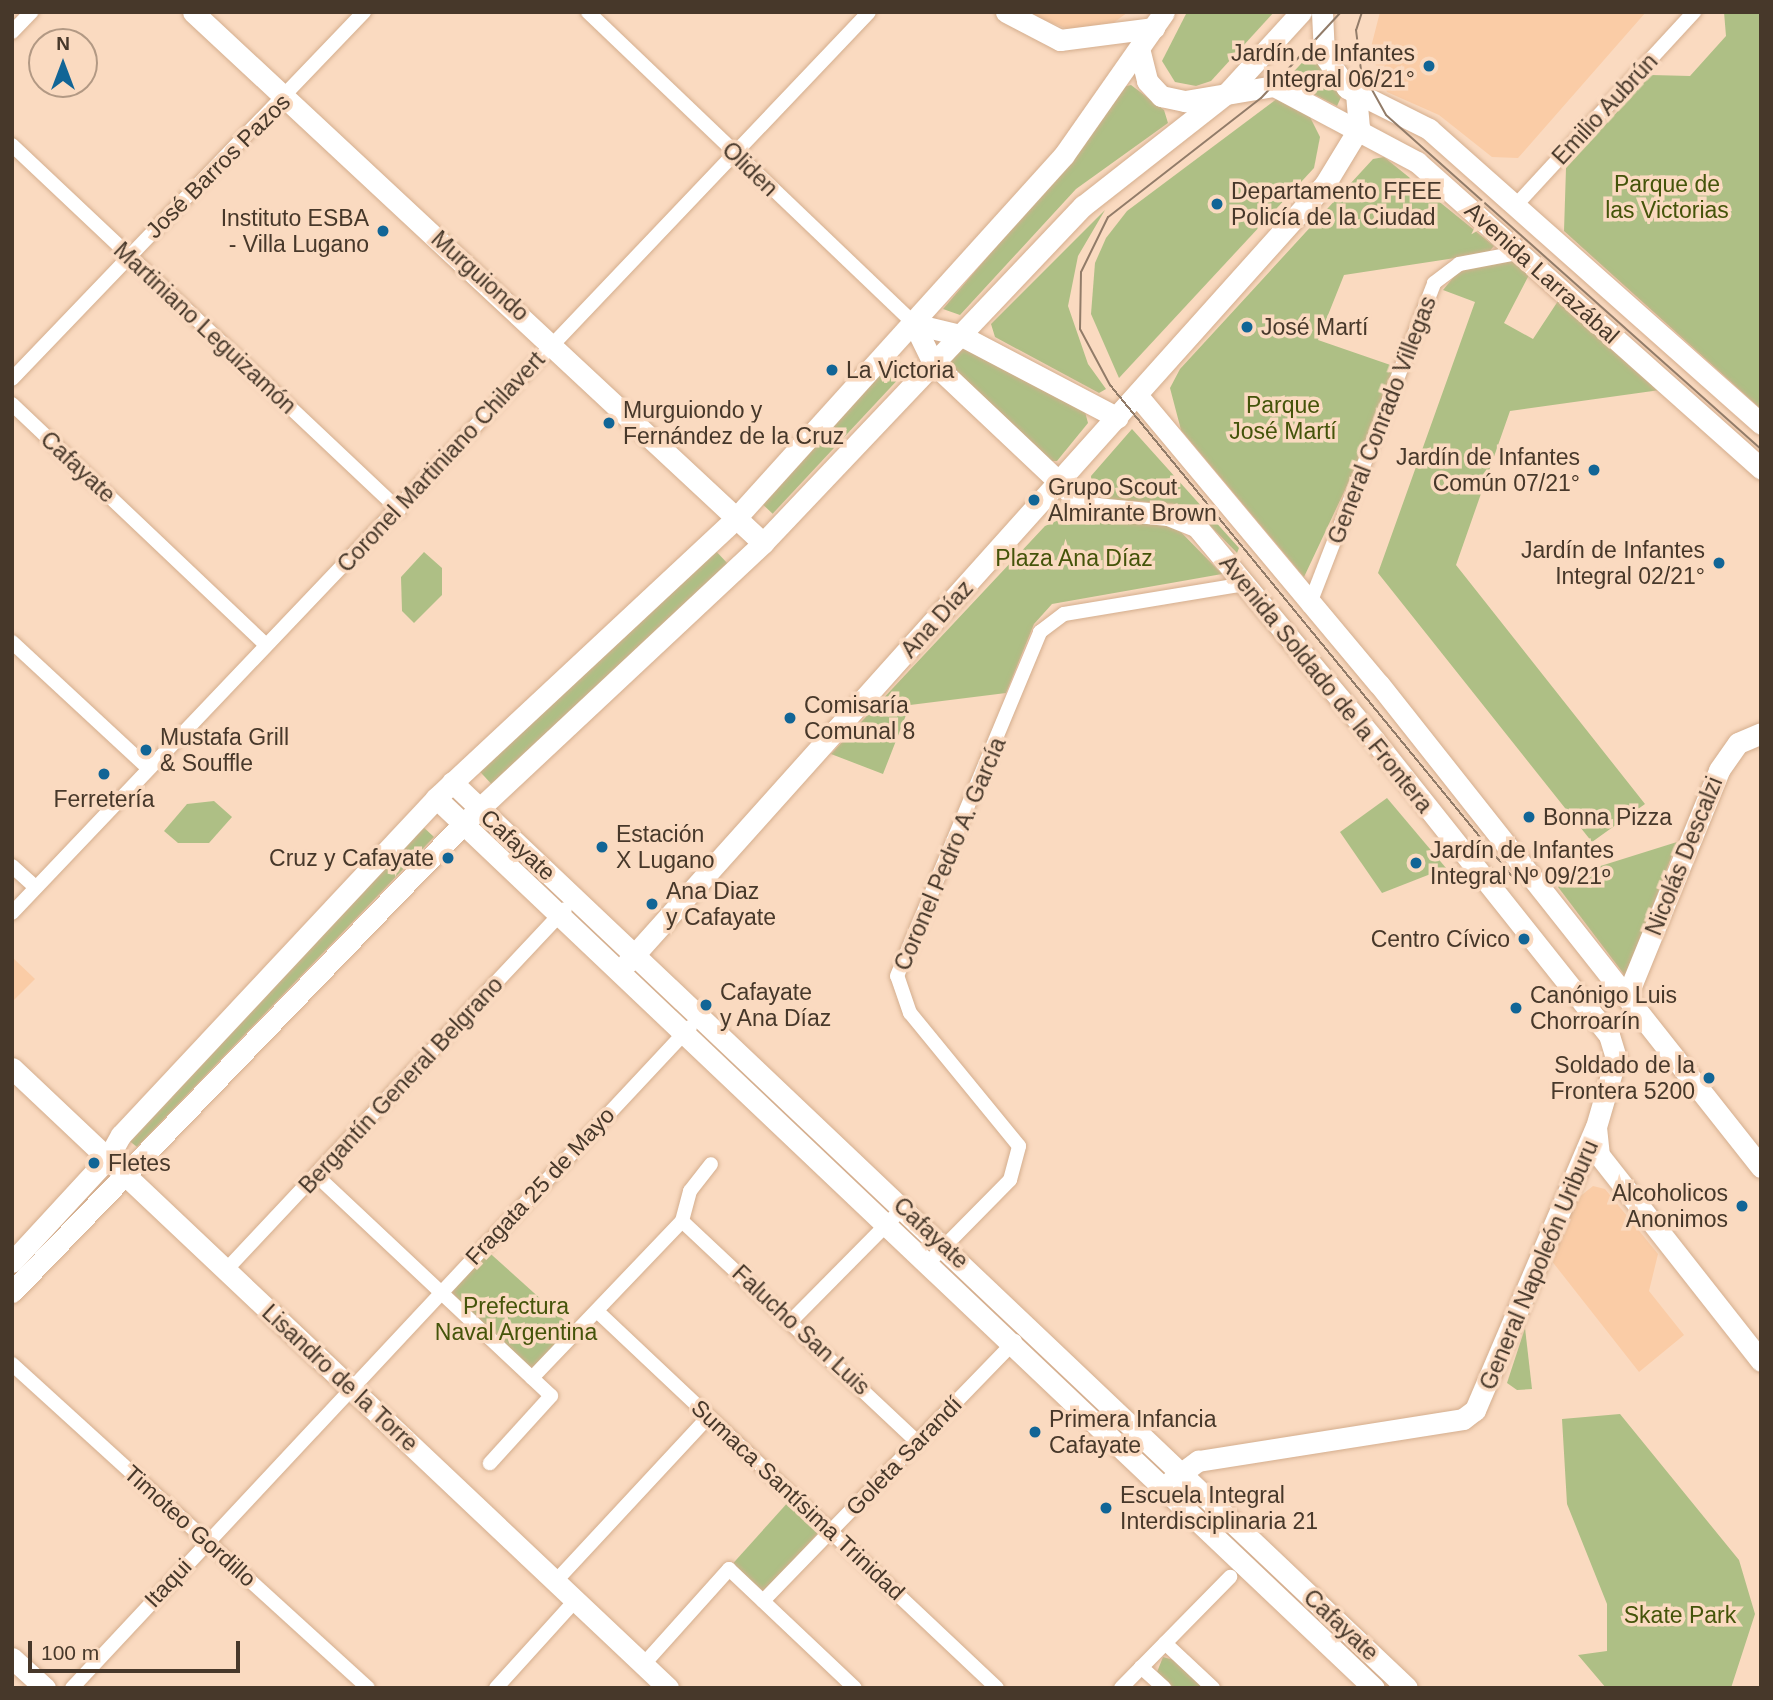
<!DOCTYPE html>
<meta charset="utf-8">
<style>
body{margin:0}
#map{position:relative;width:1773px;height:1700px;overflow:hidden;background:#fadac0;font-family:Helvetica,sans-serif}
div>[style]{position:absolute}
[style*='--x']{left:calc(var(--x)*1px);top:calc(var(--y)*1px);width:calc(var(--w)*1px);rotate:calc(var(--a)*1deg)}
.built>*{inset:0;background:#facca6}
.green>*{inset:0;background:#aebf85;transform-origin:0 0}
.roads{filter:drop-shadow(0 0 2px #d4ae8e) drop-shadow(0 0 2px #d4ae8e)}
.street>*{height:14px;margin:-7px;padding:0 7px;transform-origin:7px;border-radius:7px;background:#fff}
.secondary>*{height:21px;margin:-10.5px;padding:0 10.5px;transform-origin:10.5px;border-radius:10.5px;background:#fff}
.tram>*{height:2px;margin:-1px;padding:0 1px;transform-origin:1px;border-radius:1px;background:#927c69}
.dots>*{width:19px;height:19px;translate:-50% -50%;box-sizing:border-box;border:4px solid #fadac0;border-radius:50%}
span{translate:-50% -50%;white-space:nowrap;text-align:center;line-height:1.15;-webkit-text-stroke:7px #fadac0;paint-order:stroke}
.poi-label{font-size:23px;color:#47382a}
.right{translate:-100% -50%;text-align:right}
.left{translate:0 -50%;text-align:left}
.street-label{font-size:23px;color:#47382a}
.park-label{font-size:23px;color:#44540a}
.frame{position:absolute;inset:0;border:14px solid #47382a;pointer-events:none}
.north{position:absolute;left:28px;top:28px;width:70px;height:70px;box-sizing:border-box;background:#fadac0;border:2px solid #b29984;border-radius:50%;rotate:0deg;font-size:19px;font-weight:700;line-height:28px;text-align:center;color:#47382a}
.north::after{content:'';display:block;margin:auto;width:24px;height:32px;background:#116596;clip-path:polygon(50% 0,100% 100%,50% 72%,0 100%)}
.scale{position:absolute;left:28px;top:1641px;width:212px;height:32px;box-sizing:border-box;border:4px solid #47382a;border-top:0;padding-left:9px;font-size:21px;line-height:24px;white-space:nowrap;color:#47382a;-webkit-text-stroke:5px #fadac0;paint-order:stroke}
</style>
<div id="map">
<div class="built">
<i style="clip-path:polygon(1023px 12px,1128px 12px,1112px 24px,1068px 29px)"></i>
<i style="clip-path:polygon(1380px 12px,1646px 12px,1518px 158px,1492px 157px,1439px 115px,1387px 92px,1370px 51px)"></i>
<i style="clip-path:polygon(12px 957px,35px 979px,12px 1002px)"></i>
<i style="clip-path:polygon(1593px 1186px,1605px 1189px,1658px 1254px,1649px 1291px,1684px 1335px,1639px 1372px,1551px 1260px,1578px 1198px)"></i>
</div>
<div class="green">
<i style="clip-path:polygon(1187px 12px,1274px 12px,1211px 81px,1196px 86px,1175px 82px,1162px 61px)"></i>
<i style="clip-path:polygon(1724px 12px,1761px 12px,1761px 409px,1564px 231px,1566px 168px,1651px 75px,1690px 76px,1726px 36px)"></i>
<i style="clip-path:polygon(1311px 53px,1342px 95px,1337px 106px,1286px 80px)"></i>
<i style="clip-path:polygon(1131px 85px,1164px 110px,1168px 123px,1076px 189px,960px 315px,943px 309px,1069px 161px,1122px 87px)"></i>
<i style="clip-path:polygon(1278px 98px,1310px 117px,1320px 137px,1314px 168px,1119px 378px,1091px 314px,1095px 263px,1106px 238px,1127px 211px)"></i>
<i style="clip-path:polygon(1384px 157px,1494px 246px,1488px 253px,1344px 275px,1318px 340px,1402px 369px,1304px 577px,1181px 430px,1170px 388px,1180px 369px,1373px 159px)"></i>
<i style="clip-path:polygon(1105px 210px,1078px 256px,1068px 306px,1088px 364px,1106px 389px,1099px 393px,995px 337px,991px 324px)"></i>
<i style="clip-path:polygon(1514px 260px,1529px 275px,1504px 323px,1533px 339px,1558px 301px,1660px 390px,1510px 411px,1456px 565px,1645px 804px,1592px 842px,1378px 573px,1475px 302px,1443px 290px,1461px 268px)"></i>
<i style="clip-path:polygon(965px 345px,1084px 408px,1088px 423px,1057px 461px,1043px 461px,948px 372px,948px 362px)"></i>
<i style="left:896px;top:358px;width:16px;height:198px;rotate:43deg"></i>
<i style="clip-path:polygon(1132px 429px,1239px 548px,1237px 553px,1190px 505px,1105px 499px,1092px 490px,1091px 476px)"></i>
<i style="clip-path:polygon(1068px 516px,1173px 524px,1222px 574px,1052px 604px,1034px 624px,1006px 693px,910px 705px,883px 774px,831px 754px,1045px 526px)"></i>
<i style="left:714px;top:549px;width:21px;height:323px;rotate:47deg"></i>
<i style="clip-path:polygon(424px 552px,442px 568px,442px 595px,414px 623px,402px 611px,401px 577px)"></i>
<i style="clip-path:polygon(1387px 798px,1446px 868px,1382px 893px,1340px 832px)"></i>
<i style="clip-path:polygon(214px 801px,232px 817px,209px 843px,178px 843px,164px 831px,187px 804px)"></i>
<i style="clip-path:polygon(420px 824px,434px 837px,137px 1147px,127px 1139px)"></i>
<i style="clip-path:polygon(1677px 842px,1626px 977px,1558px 887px,1575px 874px)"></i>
<i style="left:483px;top:1247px;width:127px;height:64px;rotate:42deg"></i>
<i style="clip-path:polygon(1525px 1328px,1532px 1389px,1517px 1390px,1507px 1383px)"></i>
<i style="clip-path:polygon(1620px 1414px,1739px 1560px,1755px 1614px,1731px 1688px,1606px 1688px,1578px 1655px,1607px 1651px,1607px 1604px,1567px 1504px,1562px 1419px)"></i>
<i style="left:790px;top:1500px;width:43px;height:86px;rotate:42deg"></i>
<i style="clip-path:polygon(1163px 1657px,1174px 1660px,1205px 1688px,1174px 1688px,1157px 1672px)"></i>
</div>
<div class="roads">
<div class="street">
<i style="--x:588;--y:12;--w:451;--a:43.7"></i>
<i style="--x:12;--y:32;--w:28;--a:-46"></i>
<i style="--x:12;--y:145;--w:532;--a:43.32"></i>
<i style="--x:1516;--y:205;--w:263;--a:-47.3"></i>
<i style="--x:12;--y:379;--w:509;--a:-46.2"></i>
<i style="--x:12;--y:404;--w:350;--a:43.5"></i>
<i style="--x:1309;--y:606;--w:346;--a:-68.8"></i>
<i style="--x:1434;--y:283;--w:31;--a:-37"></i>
<i style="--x:1459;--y:264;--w:64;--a:-10.8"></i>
<i style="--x:12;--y:642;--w:184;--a:42.8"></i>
<i style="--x:12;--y:866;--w:31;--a:42"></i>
<i style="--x:12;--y:913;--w:1243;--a:-46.43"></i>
<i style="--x:317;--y:1176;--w:321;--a:43.2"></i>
<i style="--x:551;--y:1396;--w:91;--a:132.3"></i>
<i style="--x:682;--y:1221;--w:323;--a:43.2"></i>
<i style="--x:930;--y:1261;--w:114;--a:-45.4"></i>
<i style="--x:1010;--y:1180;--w:35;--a:-75"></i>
<i style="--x:1019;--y:1146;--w:172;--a:-129.3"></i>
<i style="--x:910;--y:1013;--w:39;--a:-109"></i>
<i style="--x:897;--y:976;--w:373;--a:-67.4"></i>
<i style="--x:1040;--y:632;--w:30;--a:-37"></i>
<i style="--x:1064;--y:614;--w:183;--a:-9.4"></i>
<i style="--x:226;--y:1270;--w:495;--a:-46.8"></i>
<i style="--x:598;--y:1312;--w:548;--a:43.3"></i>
<i style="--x:793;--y:1319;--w:158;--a:-45.3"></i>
<i style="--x:12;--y:1364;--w:481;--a:42.3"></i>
<i style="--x:532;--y:1378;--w:217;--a:-46.3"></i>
<i style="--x:682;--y:1221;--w:31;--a:-75"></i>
<i style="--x:690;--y:1191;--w:34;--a:-52"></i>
<i style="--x:554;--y:1583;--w:226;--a:-47.1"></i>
<i style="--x:763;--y:1601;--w:362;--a:-45.9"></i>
<i style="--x:1165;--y:1643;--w:66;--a:43.2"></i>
<i style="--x:643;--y:1665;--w:129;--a:-48.1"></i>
<i style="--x:729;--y:1569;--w:173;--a:43.4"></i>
<i style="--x:1141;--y:1667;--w:31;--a:42"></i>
<i style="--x:72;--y:1688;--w:905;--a:-46.93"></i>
<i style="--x:496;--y:1688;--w:116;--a:-47.8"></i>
<i style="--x:1121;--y:1688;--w:156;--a:-45.5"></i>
</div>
<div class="secondary">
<i style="--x:193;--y:12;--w:779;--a:42.97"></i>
<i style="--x:1006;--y:12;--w:61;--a:27.4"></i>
<i style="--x:1060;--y:40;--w:95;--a:-7.3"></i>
<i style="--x:1322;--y:12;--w:43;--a:87.3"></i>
<i style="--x:1324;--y:55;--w:40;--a:55.1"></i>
<i style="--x:1347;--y:88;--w:92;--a:26.6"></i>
<i style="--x:1429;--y:129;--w:444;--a:41.6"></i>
<i style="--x:1140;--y:52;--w:30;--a:76"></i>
<i style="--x:1147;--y:81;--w:21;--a:47"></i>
<i style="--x:1161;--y:96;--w:25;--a:12"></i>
<i style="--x:1185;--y:101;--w:90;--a:-9.6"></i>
<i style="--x:1274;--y:86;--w:162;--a:28"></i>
<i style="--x:1417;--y:162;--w:461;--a:41.7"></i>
<i style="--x:914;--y:324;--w:43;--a:64"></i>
<i style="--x:933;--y:363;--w:199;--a:43.4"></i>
<i style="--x:1078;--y:500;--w:20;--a:24"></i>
<i style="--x:1096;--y:508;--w:72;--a:5.6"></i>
<i style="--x:1168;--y:515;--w:31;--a:22"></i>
<i style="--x:1197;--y:527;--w:278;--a:50.2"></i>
<i style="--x:1375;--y:741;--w:376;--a:51.5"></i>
<i style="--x:1609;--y:1035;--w:24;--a:73"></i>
<i style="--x:1616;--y:1058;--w:72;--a:106.2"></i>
<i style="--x:1596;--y:1127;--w:28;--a:84"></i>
<i style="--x:1599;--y:1155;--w:262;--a:51.8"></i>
<i style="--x:914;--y:324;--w:47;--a:13.4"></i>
<i style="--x:960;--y:335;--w:178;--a:27.7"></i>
<i style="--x:1137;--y:395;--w:377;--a:50.1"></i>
<i style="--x:1379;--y:684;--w:616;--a:51.66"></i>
<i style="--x:452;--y:782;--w:1316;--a:43.49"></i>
<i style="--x:436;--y:798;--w:1293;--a:43.5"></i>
<i style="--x:627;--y:963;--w:1046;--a:-48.14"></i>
<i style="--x:1325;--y:184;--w:66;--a:-58.7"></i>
<i style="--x:1359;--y:128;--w:33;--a:-95"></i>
<i style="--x:1627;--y:996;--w:244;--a:-67.8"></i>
<i style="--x:1719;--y:770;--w:33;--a:-55"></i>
<i style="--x:1738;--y:743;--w:25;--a:-23"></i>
<i style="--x:12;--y:1068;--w:903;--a:43.38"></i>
<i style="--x:12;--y:1262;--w:142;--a:-47.3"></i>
<i style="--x:108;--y:1158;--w:26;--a:-61"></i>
<i style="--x:121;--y:1135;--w:461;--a:-46.9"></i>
<i style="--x:436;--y:798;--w:410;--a:-43"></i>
<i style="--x:736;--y:518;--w:489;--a:-47.9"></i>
<i style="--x:1064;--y:155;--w:174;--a:-55"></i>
<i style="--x:12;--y:1292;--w:651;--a:-46.06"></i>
<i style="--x:464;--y:823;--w:410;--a:-43.1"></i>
<i style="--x:763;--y:543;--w:465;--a:-46.5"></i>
<i style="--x:1083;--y:206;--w:183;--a:-38.1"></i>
<i style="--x:1227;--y:93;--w:110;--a:-47.6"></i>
<i style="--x:1171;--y:1481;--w:34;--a:-37"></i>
<i style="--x:1198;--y:1461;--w:268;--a:-9"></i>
<i style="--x:1463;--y:1419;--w:15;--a:-37"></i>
<i style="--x:1475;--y:1410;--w:306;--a:-66.9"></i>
<i style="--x:12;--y:1658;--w:45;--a:42.3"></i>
</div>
</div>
<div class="tram">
<i style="--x:1341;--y:12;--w:117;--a:132.9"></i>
<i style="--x:1261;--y:98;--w:194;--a:142.1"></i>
<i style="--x:1108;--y:217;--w:61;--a:116.1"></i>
<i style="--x:1081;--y:272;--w:57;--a:91"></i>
<i style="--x:1080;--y:329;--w:64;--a:61.8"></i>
<i style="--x:1110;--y:385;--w:641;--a:50.7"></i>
<i style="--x:1362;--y:12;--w:19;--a:108"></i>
<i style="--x:1356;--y:30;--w:40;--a:82.9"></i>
<i style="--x:1361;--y:70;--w:51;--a:60.9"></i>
<i style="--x:1386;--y:115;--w:502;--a:41.69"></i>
</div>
<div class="dots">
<i style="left:1429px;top:66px;background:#116596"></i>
<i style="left:1217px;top:204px;background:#116596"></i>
<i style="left:383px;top:231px;background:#116596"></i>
<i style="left:1247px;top:327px;background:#116596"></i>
<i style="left:832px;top:370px;background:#116596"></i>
<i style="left:609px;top:423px;background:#116596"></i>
<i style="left:1594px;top:470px;background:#116596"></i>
<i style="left:1034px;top:500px;background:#116596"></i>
<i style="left:1719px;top:563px;background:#116596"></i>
<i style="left:790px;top:718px;background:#116596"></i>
<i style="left:146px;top:750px;background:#116596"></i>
<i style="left:104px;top:774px;background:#116596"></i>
<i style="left:1529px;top:817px;background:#116596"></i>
<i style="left:602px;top:847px;background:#116596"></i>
<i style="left:448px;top:858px;background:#116596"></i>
<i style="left:1416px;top:863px;background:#116596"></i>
<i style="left:652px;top:904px;background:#116596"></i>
<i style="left:1524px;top:939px;background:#116596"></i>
<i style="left:706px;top:1005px;background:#116596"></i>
<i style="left:1516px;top:1008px;background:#116596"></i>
<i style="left:1709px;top:1078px;background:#116596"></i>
<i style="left:94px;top:1163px;background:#116596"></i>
<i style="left:1742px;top:1206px;background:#116596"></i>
<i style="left:1035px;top:1432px;background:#116596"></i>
<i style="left:1106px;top:1508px;background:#116596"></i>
</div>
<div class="poi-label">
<span class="right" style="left:1415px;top:66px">Jardín de Infantes<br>Integral 06/21°</span>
<span class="left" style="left:1231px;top:204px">Departamento FFEE<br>Policía de la Ciudad</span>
<span class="right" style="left:369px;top:231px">Instituto ESBA<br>- Villa Lugano</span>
<span class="left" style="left:1261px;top:327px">José Martí</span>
<span class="left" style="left:846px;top:370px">La Victoria</span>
<span class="left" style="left:623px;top:423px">Murguiondo y<br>Fernández de la Cruz</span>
<span class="right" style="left:1580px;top:470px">Jardín de Infantes<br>Común 07/21°</span>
<span class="left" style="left:1048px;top:500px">Grupo Scout<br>Almirante Brown</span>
<span class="right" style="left:1705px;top:563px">Jardín de Infantes<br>Integral 02/21°</span>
<span class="left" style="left:804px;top:718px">Comisaría<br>Comunal 8</span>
<span class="left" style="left:160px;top:750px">Mustafa Grill<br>&amp; Souffle</span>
<span style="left:104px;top:799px">Ferretería</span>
<span class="left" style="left:1543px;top:817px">Bonna Pizza</span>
<span class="left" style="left:616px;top:847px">Estación<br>X Lugano</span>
<span class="left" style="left:1430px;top:863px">Jardín de Infantes<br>Integral Nº 09/21º</span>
<span class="right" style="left:434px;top:858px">Cruz y Cafayate</span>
<span class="left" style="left:666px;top:904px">Ana Diaz<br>y Cafayate</span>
<span class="right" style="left:1510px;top:939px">Centro Cívico</span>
<span class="left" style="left:720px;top:1005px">Cafayate<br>y Ana Díaz</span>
<span class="left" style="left:1530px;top:1008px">Canónigo Luis<br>Chorroarín</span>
<span class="right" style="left:1695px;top:1078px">Soldado de la<br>Frontera 5200</span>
<span class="left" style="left:108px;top:1163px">Fletes</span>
<span class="right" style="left:1728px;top:1206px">Alcoholicos<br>Anonimos</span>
<span class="left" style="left:1049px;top:1432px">Primera Infancia<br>Cafayate</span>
<span class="left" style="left:1120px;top:1508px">Escuela Integral<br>Interdisciplinaria 21</span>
</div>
<div class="street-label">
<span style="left:1605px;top:109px;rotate:-47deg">Emilio Aubrún</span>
<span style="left:218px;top:166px;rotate:-45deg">José Barros Pazos</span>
<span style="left:750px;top:169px;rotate:44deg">Oliden</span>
<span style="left:1542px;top:273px;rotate:42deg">Avenida Larrazábal</span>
<span style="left:480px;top:276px;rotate:42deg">Murguiondo</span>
<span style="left:205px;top:328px;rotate:43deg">Martiniano Leguizamón</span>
<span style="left:1382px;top:420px;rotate:-69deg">General Conrado Villegas</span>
<span style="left:441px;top:462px;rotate:-47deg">Coronel Martiniano Chilavert</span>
<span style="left:78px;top:467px;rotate:43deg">Cafayate</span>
<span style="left:937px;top:619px;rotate:-48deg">Ana Díaz</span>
<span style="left:1326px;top:684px;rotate:51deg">Avenida Soldado de la Frontera</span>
<span style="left:518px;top:845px;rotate:43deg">Cafayate</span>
<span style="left:950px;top:854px;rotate:-67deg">Coronel Pedro A. García</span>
<span style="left:1684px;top:856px;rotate:-68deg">Nicolás Descalzi</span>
<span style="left:401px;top:1085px;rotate:-47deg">Bergantín General Belgrano</span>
<span style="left:540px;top:1186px;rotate:-47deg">Fragata 25 de Mayo</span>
<span style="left:931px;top:1233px;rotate:43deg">Cafayate</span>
<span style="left:1539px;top:1265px;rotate:-67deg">General Napoleón Uriburu</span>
<span style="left:801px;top:1330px;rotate:43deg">Falucho San Luis</span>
<span style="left:340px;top:1378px;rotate:43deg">Lisandro de la Torre</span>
<span style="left:904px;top:1456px;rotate:-46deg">Goleta Sarandí</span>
<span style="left:798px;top:1500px;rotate:43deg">Sumaca Santísima Trinidad</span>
<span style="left:190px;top:1526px;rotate:42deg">Timoteo Gordillo</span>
<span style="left:168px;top:1583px;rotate:-47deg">Itaqui</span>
<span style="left:1341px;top:1625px;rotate:43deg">Cafayate</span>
</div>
<div class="park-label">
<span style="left:1667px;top:197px">Parque de<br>las Victorias</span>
<span style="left:1283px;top:418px">Parque<br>José Martí</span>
<span style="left:1074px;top:558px">Plaza Ana Díaz</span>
<span style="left:516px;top:1319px">Prefectura<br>Naval Argentina</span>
<span style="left:1680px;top:1615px">Skate Park</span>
</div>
<div class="frame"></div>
<div class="north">N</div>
<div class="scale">100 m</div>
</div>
